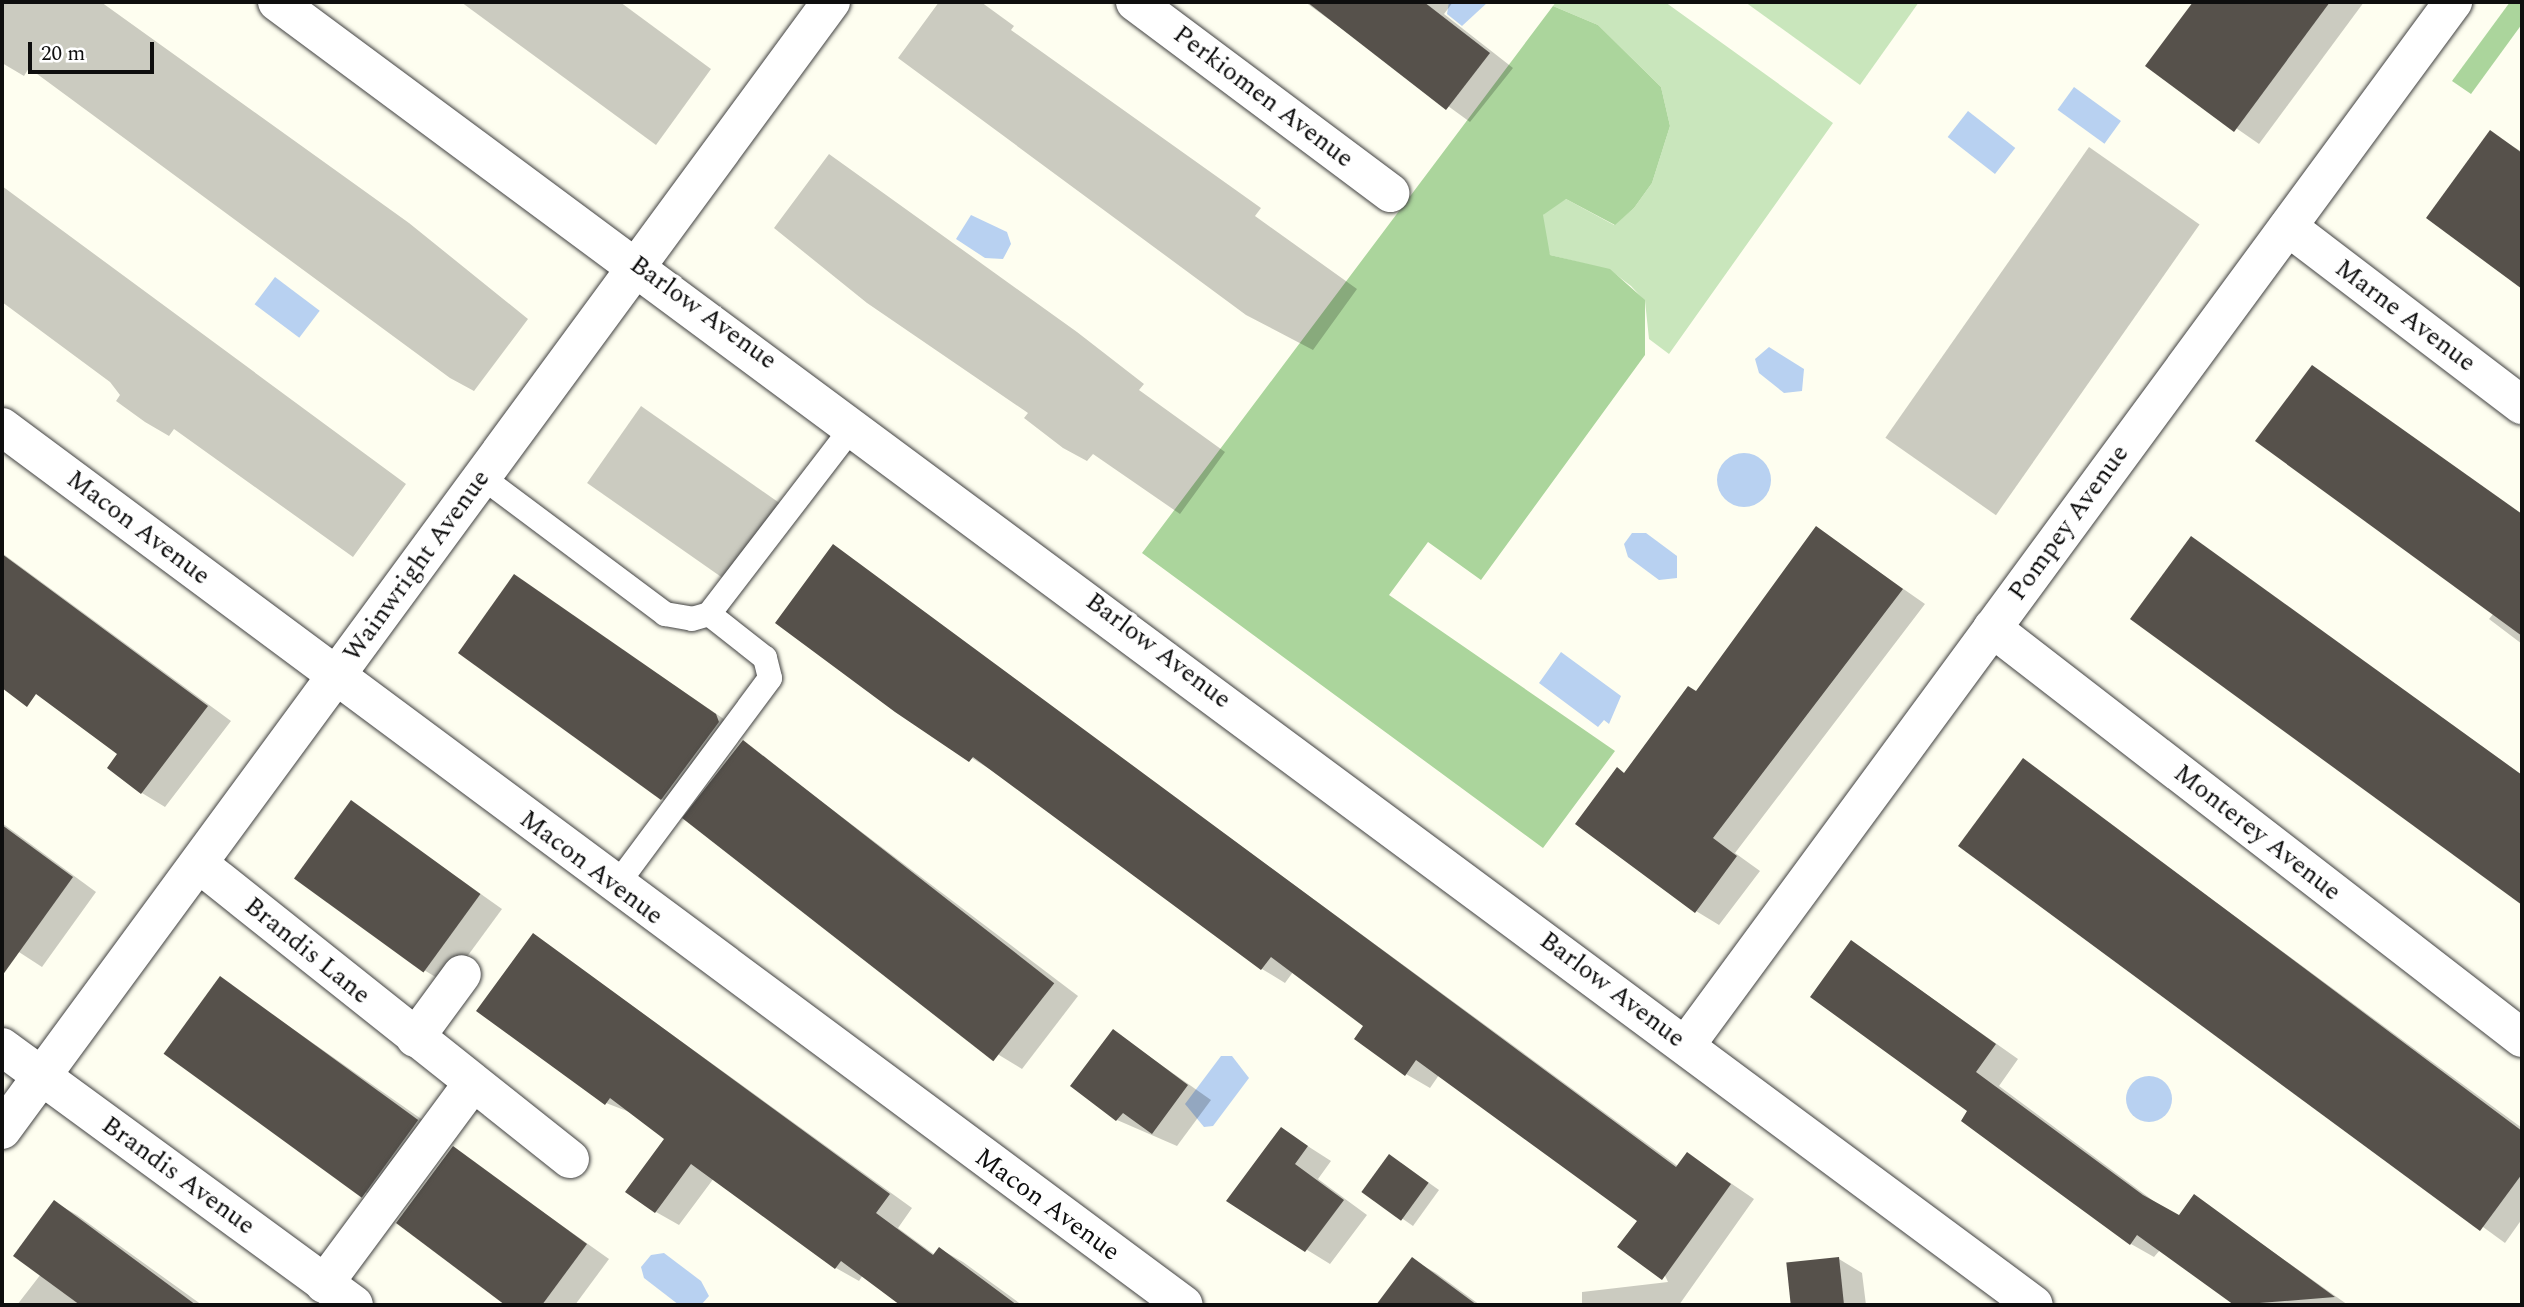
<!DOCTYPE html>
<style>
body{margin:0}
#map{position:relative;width:2524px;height:1307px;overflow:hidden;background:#fefef0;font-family:Spectral,serif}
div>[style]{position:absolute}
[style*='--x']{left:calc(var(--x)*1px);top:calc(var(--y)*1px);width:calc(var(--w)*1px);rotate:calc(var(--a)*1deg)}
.green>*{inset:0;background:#c9e6bc}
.forest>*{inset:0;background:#abd59c}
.water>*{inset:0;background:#b8d1f1;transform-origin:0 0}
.round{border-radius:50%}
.shadow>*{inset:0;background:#0003;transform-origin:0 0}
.building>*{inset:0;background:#56514b;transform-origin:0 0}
.roads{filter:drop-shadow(0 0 2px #414141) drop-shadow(0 0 2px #414141)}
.lane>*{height:24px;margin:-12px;padding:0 12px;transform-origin:12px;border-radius:12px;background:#fff}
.street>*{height:38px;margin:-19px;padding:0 19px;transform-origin:19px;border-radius:19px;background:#fff}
span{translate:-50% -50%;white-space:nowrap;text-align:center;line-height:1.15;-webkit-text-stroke:7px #fff;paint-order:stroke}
.street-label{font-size:26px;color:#0e0e0e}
.frame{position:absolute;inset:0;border:4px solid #0e0e0e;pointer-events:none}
.scale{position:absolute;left:28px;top:42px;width:126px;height:32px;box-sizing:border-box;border:4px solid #0e0e0e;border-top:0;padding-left:9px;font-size:21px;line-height:24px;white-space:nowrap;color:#0e0e0e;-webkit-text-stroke:5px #fff;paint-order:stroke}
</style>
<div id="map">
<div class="green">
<i style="clip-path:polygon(1556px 2px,1665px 2px,1833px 123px,1669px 354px,1649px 339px,1645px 301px,1631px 286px,1610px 270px,1550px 255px,1542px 236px,1543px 215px,1551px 203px,1566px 199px,1614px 225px,1634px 208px,1652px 183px,1670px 126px,1661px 87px,1598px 25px,1553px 6px)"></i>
<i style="clip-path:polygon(1745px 2px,1919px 2px,1860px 85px)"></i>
</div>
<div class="forest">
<i style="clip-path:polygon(2510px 2px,2522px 2px,2522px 24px,2471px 94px,2452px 81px)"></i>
<i style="clip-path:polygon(1553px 6px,1598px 25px,1661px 87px,1670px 126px,1652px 183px,1634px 208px,1615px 225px,1566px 199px,1543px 215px,1550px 255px,1610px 269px,1645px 300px,1645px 355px,1481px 580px,1428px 542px,1389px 595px,1615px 751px,1543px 848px,1142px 553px)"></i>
</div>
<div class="water">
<i style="clip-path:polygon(1449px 2px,1488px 2px,1462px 26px,1447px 14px)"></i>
<i style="left:2074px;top:87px;width:58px;height:28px;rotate:36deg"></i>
<i style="left:1968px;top:111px;width:60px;height:33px;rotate:38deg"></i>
<i style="clip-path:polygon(971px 215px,1007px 232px,1011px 244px,1003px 259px,985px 258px,956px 239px)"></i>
<i style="left:275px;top:277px;width:56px;height:34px;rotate:37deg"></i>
<i style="clip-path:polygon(1769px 347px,1804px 369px,1802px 391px,1784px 393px,1759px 373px,1755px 359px)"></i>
<i class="round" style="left:1717px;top:453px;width:54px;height:54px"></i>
<i style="clip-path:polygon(1632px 533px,1646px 533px,1677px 556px,1677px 578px,1659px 580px,1628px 557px,1624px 544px)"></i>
<i style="clip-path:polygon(1561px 652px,1621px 696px,1609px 724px,1604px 720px,1598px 727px,1539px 683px)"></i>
<i style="clip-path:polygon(1221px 1056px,1232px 1056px,1249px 1078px,1213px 1126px,1204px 1127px,1185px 1104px)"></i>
<i class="round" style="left:2126px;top:1076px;width:46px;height:46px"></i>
<i style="clip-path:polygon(664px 1253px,701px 1281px,709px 1296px,701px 1305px,679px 1305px,644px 1278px,641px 1267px,651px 1255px)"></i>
</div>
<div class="shadow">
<i style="clip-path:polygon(2px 2px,101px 2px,409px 223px,528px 319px,474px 391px,450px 378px,29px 68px,24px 76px,2px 63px)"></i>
<i style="clip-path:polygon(461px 2px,620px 2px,711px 69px,656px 145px)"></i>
<i style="clip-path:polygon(939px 2px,981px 2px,1014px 26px,1011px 30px,1261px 208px,1255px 216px,1357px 289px,1313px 350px,1246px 315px,898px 58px)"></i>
<i style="clip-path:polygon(1305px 2px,1453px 2px,1444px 14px,1513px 68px,1470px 122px)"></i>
<i style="clip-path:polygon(2194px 2px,2364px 2px,2259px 144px,2147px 66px)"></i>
<i style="clip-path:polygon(2490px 132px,2522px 152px,2522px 287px,2428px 217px)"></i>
<i style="left:2089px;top:147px;width:135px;height:355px;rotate:35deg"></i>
<i style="clip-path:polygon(829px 154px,1077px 332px,1144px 384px,1139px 390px,1225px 452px,1180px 514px,1093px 454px,1087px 461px,1063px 448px,1024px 418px,1028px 413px,867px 303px,774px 228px)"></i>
<i style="clip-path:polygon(2px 186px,406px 484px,353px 557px,174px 429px,169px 436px,145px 422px,116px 401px,120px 395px,110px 382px,2px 302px)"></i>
<i style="clip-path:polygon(2312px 367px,2522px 517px,2522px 644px,2489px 619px,2494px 613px)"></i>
<i style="left:641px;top:406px;width:176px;height:94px;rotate:35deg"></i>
<i style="clip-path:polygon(1816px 528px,1925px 604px,1735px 853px,1760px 871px,1719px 925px,1696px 911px,1697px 693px)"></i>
<i style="clip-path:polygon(2192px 538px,2522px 775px,2522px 903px,2132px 619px)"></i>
<i style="clip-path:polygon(833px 547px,1679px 1167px,1688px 1154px,1754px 1199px,1679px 1305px,1582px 1305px,1582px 1292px,1668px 1282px,1639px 1221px,1439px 1075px,1430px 1088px,1406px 1074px,1366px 1025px,1293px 972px,1285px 983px,1262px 969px,1004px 778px,896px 711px)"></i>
<i style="clip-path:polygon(2px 553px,231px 721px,165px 807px,142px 793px,119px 754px,2px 667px)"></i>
<i style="clip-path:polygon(515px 577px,740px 730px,685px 812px,662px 799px)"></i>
<i style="clip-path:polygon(743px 742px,1078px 996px,1022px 1069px,999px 1055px)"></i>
<i style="clip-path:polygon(2024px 761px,2522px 1128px,2522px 1219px,2505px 1243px,1961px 846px)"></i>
<i style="clip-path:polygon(351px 802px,502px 909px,447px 984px,424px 970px)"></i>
<i style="clip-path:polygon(2px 823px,96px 892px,42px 967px,2px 941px)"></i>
<i style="clip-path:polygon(534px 935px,912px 1208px,898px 1228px,935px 1255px,940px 1249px,963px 1262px,1022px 1305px,903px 1305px,863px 1275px,859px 1281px,836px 1268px,714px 1178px,679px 1225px,656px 1212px,667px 1138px,632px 1113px,606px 1103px)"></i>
<i style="clip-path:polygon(1852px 942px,2018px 1059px,1999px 1086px,2163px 1208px,2179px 1217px,2194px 1196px,2348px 1305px,2236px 1305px,2160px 1250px,2154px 1257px,2131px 1244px,1970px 1111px)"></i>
<i style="left:220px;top:978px;width:271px;height:92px;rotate:35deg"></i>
<i style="clip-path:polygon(1113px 1031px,1211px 1100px,1177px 1146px,1117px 1120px)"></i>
<i style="clip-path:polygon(1281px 1129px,1331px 1161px,1318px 1179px,1367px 1215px,1330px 1264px,1228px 1201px)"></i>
<i style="clip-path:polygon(454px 1149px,609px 1259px,575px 1305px,508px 1305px,402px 1226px)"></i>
<i style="clip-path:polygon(1401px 1163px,1439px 1190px,1413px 1226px,1364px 1192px)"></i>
<i style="clip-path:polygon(54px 1202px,77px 1215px,202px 1305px,17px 1305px,41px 1274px)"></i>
<i style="clip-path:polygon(1839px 1259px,1862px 1273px,1866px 1305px,1793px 1305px,1788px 1265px)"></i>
<i style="clip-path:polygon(1413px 1260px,1436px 1273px,1480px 1305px,1379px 1305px)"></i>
</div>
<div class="building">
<i style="clip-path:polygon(1307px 2px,1424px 2px,1490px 53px,1446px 110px)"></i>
<i style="clip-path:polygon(2193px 2px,2330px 2px,2234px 132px,2145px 66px)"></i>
<i style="clip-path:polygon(2490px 130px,2522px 153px,2522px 289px,2426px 218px)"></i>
<i style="clip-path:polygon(2312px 365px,2522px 514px,2522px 636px,2255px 441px)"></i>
<i style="clip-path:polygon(1816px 526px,1903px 589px,1713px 838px,1737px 856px,1695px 913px,1575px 824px,1617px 767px,1624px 773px,1688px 686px,1696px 691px)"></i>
<i style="clip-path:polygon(2191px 536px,2522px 775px,2522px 905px,2130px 619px)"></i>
<i style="clip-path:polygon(833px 544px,1676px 1167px,1687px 1152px,1731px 1184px,1662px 1280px,1617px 1247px,1637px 1221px,1416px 1060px,1405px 1076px,1354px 1039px,1363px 1026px,1271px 957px,1261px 970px,973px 757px,969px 762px,895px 712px,775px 623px)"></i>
<i style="clip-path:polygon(2px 554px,208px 706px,141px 794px,107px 768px,117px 754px,36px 694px,27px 707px,2px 688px)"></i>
<i style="clip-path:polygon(514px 574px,716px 714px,719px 722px,661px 800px,458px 653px)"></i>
<i style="left:743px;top:740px;width:395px;height:99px;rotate:38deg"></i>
<i style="clip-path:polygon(2023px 758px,2522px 1131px,2522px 1174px,2480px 1231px,1958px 846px)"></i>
<i style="left:351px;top:800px;width:160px;height:97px;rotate:36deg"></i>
<i style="clip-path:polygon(2px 825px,73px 877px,2px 976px)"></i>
<i style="clip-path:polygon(533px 933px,890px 1194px,876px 1213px,933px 1255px,939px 1247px,1017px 1305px,900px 1305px,841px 1261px,835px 1269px,691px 1164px,655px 1213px,625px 1192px,664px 1139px,610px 1098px,605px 1105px,476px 1011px)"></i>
<i style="clip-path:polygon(1851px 940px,1996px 1044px,1976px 1072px,2143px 1195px,2179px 1215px,2194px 1194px,2335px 1297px,2234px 1305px,2137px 1235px,2130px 1245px,2018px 1163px,1961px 1121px,1967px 1111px,1810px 997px)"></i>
<i style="left:220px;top:976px;width:245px;height:96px;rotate:36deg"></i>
<i style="clip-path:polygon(1113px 1029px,1188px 1085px,1152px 1134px,1123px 1113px,1116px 1121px,1070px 1086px)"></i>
<i style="clip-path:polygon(1281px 1127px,1308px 1146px,1295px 1164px,1344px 1200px,1305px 1252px,1226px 1201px)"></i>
<i style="clip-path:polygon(453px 1146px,587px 1244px,542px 1305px,505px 1305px,396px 1223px)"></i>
<i style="left:1389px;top:1154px;width:49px;height:47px;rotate:36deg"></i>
<i style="clip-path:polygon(54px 1200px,84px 1222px,196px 1305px,80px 1305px,13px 1256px)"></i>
<i style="clip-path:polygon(1412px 1257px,1477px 1305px,1376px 1305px)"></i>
<i style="left:1839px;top:1257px;width:48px;height:53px;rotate:84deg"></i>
</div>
<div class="roads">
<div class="lane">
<i style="--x:482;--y:477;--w:229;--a:36.8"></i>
<i style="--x:665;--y:614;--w:27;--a:10"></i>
<i style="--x:692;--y:619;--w:18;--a:-16"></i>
<i style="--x:709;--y:614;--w:238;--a:-52.5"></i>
<i style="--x:615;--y:887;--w:260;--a:-53.4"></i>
<i style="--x:770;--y:678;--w:21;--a:-104"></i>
<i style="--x:765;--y:658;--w:71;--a:-141.8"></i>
</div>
<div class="street">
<i style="--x:277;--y:2;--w:2187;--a:36.56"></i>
<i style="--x:1135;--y:2;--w:319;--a:36.8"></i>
<i style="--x:2288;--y:227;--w:294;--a:37.3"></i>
<i style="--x:2;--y:427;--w:1472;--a:36.61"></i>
<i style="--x:1992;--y:628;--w:670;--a:37.72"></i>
<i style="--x:199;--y:864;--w:474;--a:38.5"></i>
<i style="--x:415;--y:1038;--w:79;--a:-53.7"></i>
<i style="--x:1686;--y:1045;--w:1295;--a:-53.67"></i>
<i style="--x:2;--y:1047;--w:436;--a:36.2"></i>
<i style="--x:2;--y:1130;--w:1400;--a:-53.69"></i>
<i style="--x:324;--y:1284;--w:250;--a:-53.5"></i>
</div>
</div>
<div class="street-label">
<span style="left:1263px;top:97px;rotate:37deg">Perkiomen Avenue</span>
<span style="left:703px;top:313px;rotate:36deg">Barlow Avenue</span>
<span style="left:2405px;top:316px;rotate:37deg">Marne Avenue</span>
<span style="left:2069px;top:523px;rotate:-54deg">Pompey Avenue</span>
<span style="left:138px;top:528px;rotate:37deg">Macon Avenue</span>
<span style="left:417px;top:566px;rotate:-54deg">Wainwright Avenue</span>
<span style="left:1158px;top:651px;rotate:37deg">Barlow Avenue</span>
<span style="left:2257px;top:833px;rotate:38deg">Monterey Avenue</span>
<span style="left:591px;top:868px;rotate:37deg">Macon Avenue</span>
<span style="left:307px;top:951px;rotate:39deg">Brandis Lane</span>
<span style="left:1612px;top:990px;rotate:37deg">Barlow Avenue</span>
<span style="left:178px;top:1176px;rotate:36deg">Brandis Avenue</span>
<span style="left:1047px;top:1205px;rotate:36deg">Macon Avenue</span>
</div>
<div class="frame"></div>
<div class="scale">20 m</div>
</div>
